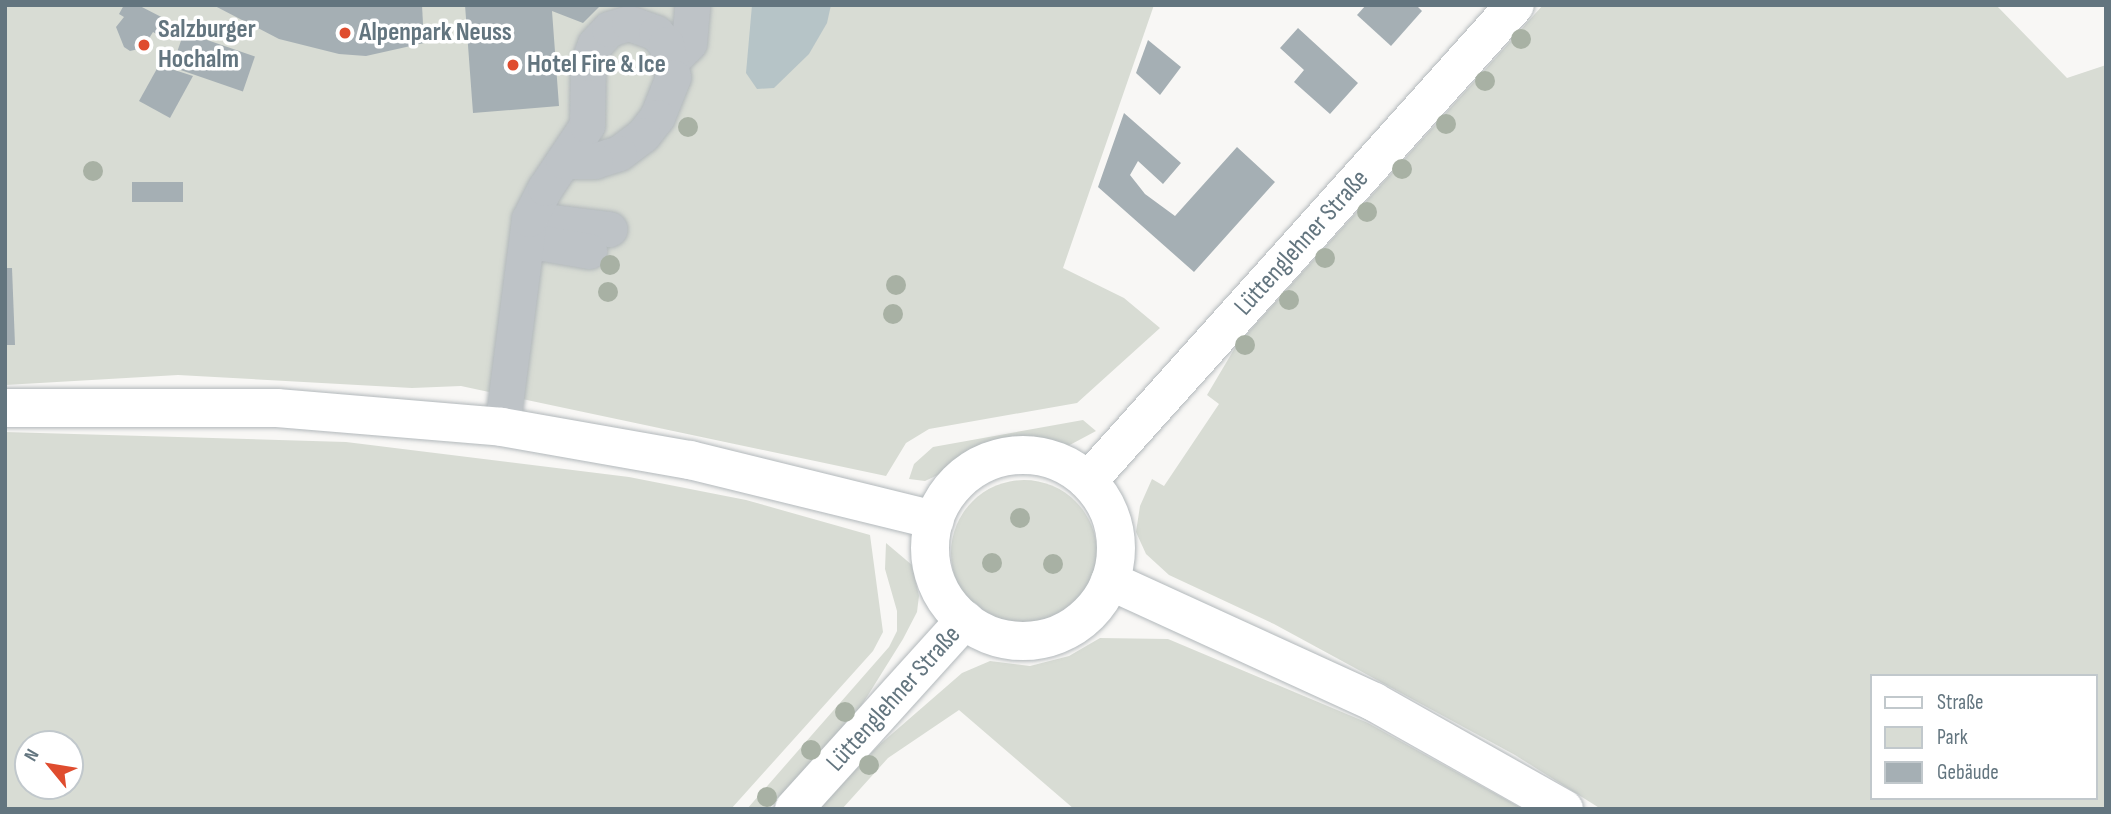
<!DOCTYPE html>
<meta charset="utf-8">
<style>
body{margin:0}
#map{position:relative;width:2111px;height:814px;overflow:hidden;background:#f8f7f5;font-family:"Sofia Sans Condensed",sans-serif}
div>[style]{position:absolute}
[style*='--x']{left:calc(var(--x)*1px);top:calc(var(--y)*1px);width:calc(var(--w)*1px);rotate:calc(var(--a)*1deg)}
.green>*{inset:0;background:#d8dcd4}
.round{border-radius:50%}
.water>*{inset:0;background:#b6c4c7}
.building>*{inset:0;background:#a5afb4;transform-origin:0 0}
.roads{filter:drop-shadow(0 0 2px #b2b8bb) drop-shadow(0 0 2px #b2b8bb)}
.minor>*{height:35px;margin:-17.5px;padding:0 17.5px;transform-origin:17.5px;border-radius:17.5px;background:#bec3c7}
.major>*{height:38px;margin:-19px;padding:0 19px;transform-origin:19px;border-radius:19px;background:#fff}
.major>.ring{margin:-19px;padding:0;box-sizing:content-box;background:none;border:38px solid #fff;border-radius:50%}
.trees>*{width:20px;height:20px;margin:-10px;border-radius:50%;background:#a8b1a4}
.dots>*{width:19px;height:19px;translate:-50% -50%;box-sizing:border-box;border:4px solid #fff;border-radius:50%}
span{translate:-50% -50%;white-space:nowrap;text-align:center;line-height:1.15;-webkit-text-stroke:7px #fff;paint-order:stroke}
.poi-label{font-size:26px;color:#63757f;font-weight:700}
.left{translate:0 -50%;text-align:left}
.street-label{font-size:26px;color:#63757f}
.frame{position:absolute;inset:0;border:7px solid #63757f;pointer-events:none}
.legend{position:absolute;left:1870px;top:674px;width:228px;height:126px;box-sizing:border-box;background:#fff;border:2px solid #c1c8cc;margin:0;padding:9px 12px;list-style:none;font-size:21px;color:#63757f}
.legend li{display:flex;align-items:center;gap:14px;height:35px}
.legend b{width:35px;border:2px solid #c1c8cc}
.north{position:absolute;left:14px;top:730px;width:70px;height:70px;box-sizing:border-box;background:#fff;border:2px solid #c1c8cc;border-radius:50%;rotate:300deg;font-size:19px;font-weight:700;line-height:28px;text-align:center;color:#63757f}
.north::after{content:'';display:block;margin:auto;width:24px;height:32px;background:#df4c2e;clip-path:polygon(50% 0,100% 100%,50% 72%,0 100%)}
</style>
<div id="map">
<div class="green">
<i style="clip-path:polygon(5px 5px,1154px 5px,1063px 268px,1124px 298px,1160px 328px,1077px 403px,929px 429px,906px 443px,886px 476px,461px 386px,412px 388px,178px 375px,5px 385px)"></i>
<i style="clip-path:polygon(evenodd,1543px 5px,1996px 5px,2067px 78px,2106px 65px,2106px 809px,1601px 809px,1515px 755px,1274px 624px,1169px 575px,1146px 554px,1136px 532px,1140px 506px,1152px 479px,1164px 486px,1219px 404px,1207px 395px,1236px 346px,1543px 5px,1871px 676px,2095px 676px,2095px 798px,1871px 798px,1871px 676px)"></i>
<i style="clip-path:polygon(1083px 420px,1096px 431px,1066px 447px,1006px 443px,925px 481px,909px 479px,914px 464px,933px 447px)"></i>
<i style="clip-path:polygon(evenodd,5px 432px,346px 442px,629px 477px,746px 500px,870px 535px,883px 632px,873px 651px,731px 809px,5px 809px,5px 432px,28px 744px,70px 744px,70px 786px,28px 786px,28px 744px)"></i>
<i class="round" style="left:951px;top:480px;width:146px;height:146px"></i>
<i style="clip-path:polygon(886px 543px,912px 565px,919px 596px,917px 612px,903px 639px,860px 708px,769px 809px,747px 809px,889px 647px,897px 631px,897px 611px,885px 569px)"></i>
<i style="clip-path:polygon(1100px 638px,1168px 639px,1368px 723px,1523px 809px,1074px 809px,959px 710px,888px 758px,842px 809px,818px 809px,878px 746px,962px 673px,990px 661px,1030px 666px,1069px 656px)"></i>
</div>
<div class="water">
<i style="clip-path:polygon(752px 5px,831px 5px,827px 23px,809px 54px,774px 88px,757px 89px,746px 73px)"></i>
</div>
<div class="building">
<i style="clip-path:polygon(124px 5px,138px 5px,173px 23px,165px 39px,153px 32px,143px 48px,130px 51px,124px 47px,116px 27px,124px 17px,119px 14px)"></i>
<i style="clip-path:polygon(213px 5px,422px 5px,424px 43px,366px 56px,339px 54px,279px 39px)"></i>
<i style="clip-path:polygon(465px 5px,601px 5px,583px 23px,552px 11px,559px 106px,473px 113px)"></i>
<i style="clip-path:polygon(1366px 5px,1416px 5px,1422px 11px,1391px 46px,1357px 15px)"></i>
<i style="clip-path:polygon(1298px 28px,1358px 83px,1330px 114px,1294px 82px,1304px 70px,1280px 48px)"></i>
<i style="left:184px;top:32px;width:75px;height:37px;rotate:19deg"></i>
<i style="clip-path:polygon(1148px 40px,1181px 67px,1160px 95px,1136px 73px)"></i>
<i style="clip-path:polygon(159px 65px,193px 76px,170px 118px,139px 101px)"></i>
<i style="clip-path:polygon(1124px 113px,1181px 163px,1163px 184px,1138px 161px,1130px 175px,1145px 194px,1175px 216px,1237px 147px,1275px 182px,1194px 272px,1098px 187px)"></i>
<i style="left:183px;top:182px;width:20px;height:51px;rotate:90deg"></i>
<i style="clip-path:polygon(5px 268px,12px 268px,15px 345px,5px 345px)"></i>
</div>
<div class="roads">
<div class="minor">
<i style="--x:672;--y:60;--w:24;--a:-45"></i>
<i style="--x:689;--y:43;--w:38;--a:-85"></i>
<i style="--x:529;--y:219;--w:81;--a:7.1"></i>
<i style="--x:531;--y:241;--w:59;--a:9.8"></i>
<i style="--x:502;--y:427;--w:210;--a:-82.6"></i>
<i style="--x:529;--y:219;--w:35;--a:-63"></i>
<i style="--x:545;--y:188;--w:76;--a:-56.3"></i>
<i style="--x:587;--y:125;--w:62;--a:-89.1"></i>
<i style="--x:588;--y:63;--w:20;--a:-70"></i>
<i style="--x:595;--y:44;--w:21;--a:-47"></i>
<i style="--x:609;--y:29;--w:21;--a:-17"></i>
<i style="--x:629;--y:23;--w:29;--a:20"></i>
<i style="--x:656;--y:33;--w:15;--a:48"></i>
<i style="--x:666;--y:44;--w:34;--a:78"></i>
<i style="--x:673;--y:77;--w:43;--a:111.8"></i>
<i style="--x:657;--y:117;--w:23;--a:128"></i>
<i style="--x:643;--y:135;--w:30;--a:143"></i>
<i style="--x:619;--y:153;--w:25;--a:162"></i>
<i style="--x:595;--y:161;--w:32;--a:180"></i>
</div>
<div class="major">
<i style="--x:5;--y:408;--w:272;--a:0"></i>
<i style="--x:277;--y:408;--w:226;--a:4.8"></i>
<i style="--x:502;--y:427;--w:191;--a:10"></i>
<i style="--x:690;--y:460;--w:252;--a:13.8"></i>
<i class="ring" style="left:930px;top:455px;width:148px;height:148px"></i>
<i style="--x:1088;--y:481;--w:639;--a:-48.11"></i>
<i style="--x:1110;--y:581;--w:290;--a:24.6"></i>
<i style="--x:1374;--y:702;--w:218;--a:29.4"></i>
<i style="--x:794;--y:809;--w:255;--a:-47.9"></i>
</div>
</div>
<div class="trees">
<i style="left:1521px;top:39px"></i>
<i style="left:1485px;top:81px"></i>
<i style="left:1446px;top:124px"></i>
<i style="left:688px;top:127px"></i>
<i style="left:1402px;top:169px"></i>
<i style="left:93px;top:171px"></i>
<i style="left:1367px;top:212px"></i>
<i style="left:1325px;top:258px"></i>
<i style="left:610px;top:265px"></i>
<i style="left:896px;top:285px"></i>
<i style="left:608px;top:292px"></i>
<i style="left:1289px;top:300px"></i>
<i style="left:893px;top:314px"></i>
<i style="left:1245px;top:345px"></i>
<i style="left:1020px;top:518px"></i>
<i style="left:992px;top:563px"></i>
<i style="left:1053px;top:564px"></i>
<i style="left:845px;top:712px"></i>
<i style="left:811px;top:750px"></i>
<i style="left:869px;top:765px"></i>
<i style="left:767px;top:797px"></i>
</div>
<div class="dots">
<i style="left:345px;top:33px;background:#df4c2e"></i>
<i style="left:144px;top:45px;background:#df4c2e"></i>
<i style="left:513px;top:65px;background:#df4c2e"></i>
</div>
<div class="poi-label">
<span class="left" style="left:158px;top:45px">Salzburger<br>Hochalm</span>
<span class="left" style="left:359px;top:33px">Alpenpark Neuss</span>
<span class="left" style="left:527px;top:65px">Hotel Fire &amp; Ice</span>
</div>
<div class="street-label">
<span style="left:1302px;top:243px;rotate:-48deg">Lüttenglehner Straße</span>
<span style="left:894px;top:699px;rotate:-48deg">Lüttenglehner Straße</span>
</div>
<div class="frame"></div>
<ul class="legend">
<li><b style="height:9px;background:#fff"></b>Straße</li>
<li><b style="height:19px;background:#d8dcd4"></b>Park</li>
<li><b style="height:19px;background:#a5afb4"></b>Gebäude</li>
</ul>
<div class="north">N</div>
</div>
